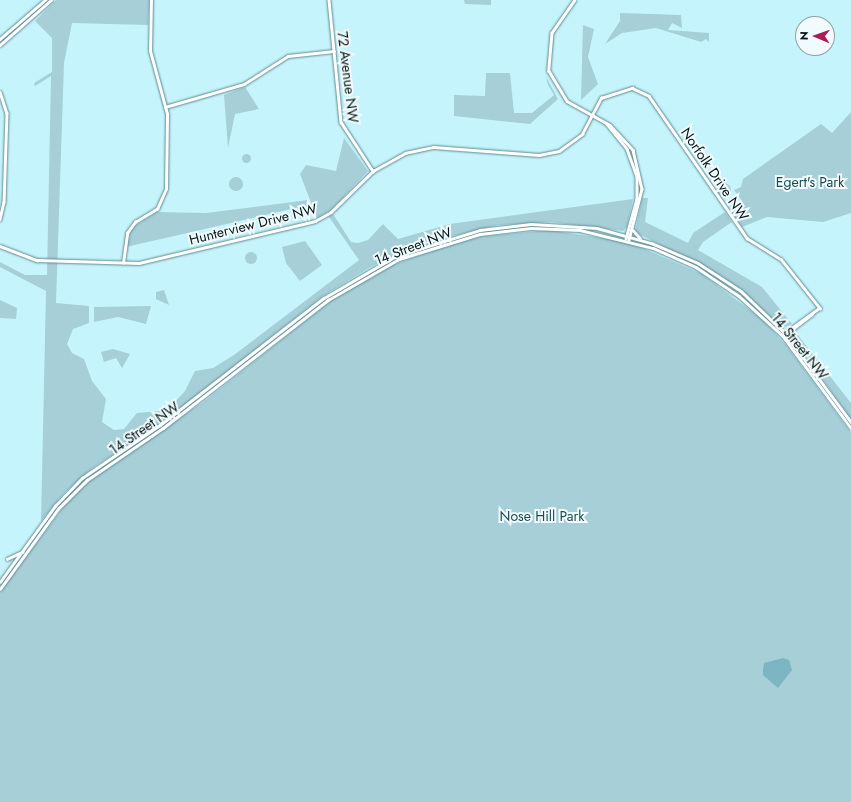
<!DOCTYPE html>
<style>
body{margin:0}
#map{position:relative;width:851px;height:802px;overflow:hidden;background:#c6f4fd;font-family:Jost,sans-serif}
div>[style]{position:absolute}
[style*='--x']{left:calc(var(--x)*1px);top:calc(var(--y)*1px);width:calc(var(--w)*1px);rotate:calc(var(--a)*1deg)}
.green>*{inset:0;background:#a6cfd8}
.round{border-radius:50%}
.water>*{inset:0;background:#7db6c2}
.roads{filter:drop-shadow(0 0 1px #608b93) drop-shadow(0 0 1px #608b93)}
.secondary>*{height:2.5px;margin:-1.25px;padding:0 1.25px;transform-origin:1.25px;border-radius:1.25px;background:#fff}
span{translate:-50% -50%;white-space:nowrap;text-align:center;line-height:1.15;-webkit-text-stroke:4px #f1fafc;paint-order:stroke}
.street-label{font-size:14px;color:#051619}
.park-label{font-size:14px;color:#1a4c55}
.north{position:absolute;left:795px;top:16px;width:40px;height:40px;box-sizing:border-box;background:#f1fafc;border:1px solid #939fa1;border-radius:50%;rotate:272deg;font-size:11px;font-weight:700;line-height:16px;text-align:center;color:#051619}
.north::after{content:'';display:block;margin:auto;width:14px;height:18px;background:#ab1d5a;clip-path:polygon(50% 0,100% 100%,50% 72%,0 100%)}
</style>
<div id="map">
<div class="green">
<i style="clip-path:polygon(56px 0,149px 0,148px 25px,72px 23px,64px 63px,56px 303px,89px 306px,89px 323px,73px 329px,67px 344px,72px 353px,84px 359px,92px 381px,106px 399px,102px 422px,114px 430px,124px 429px,137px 413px,159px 411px,174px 403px,185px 391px,195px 371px,213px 368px,234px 355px,359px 260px,329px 217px,333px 214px,351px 242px,358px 243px,368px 240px,383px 224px,398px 239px,450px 224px,633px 199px,627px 227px,623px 231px,551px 222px,498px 225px,426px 242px,372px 266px,323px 296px,159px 425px,95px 466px,64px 493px,41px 521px,46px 291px,0 267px,0 262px,25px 275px,47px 275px,51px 76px,35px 86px,34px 83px,52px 72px,52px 38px,35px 21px)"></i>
<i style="clip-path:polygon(464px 0,491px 0,491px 5px,465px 4px)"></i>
<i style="clip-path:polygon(620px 13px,681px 15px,682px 28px,672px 23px,668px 30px,709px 33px,709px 42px,706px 39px,701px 42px,656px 28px,622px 33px,605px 44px,620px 21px)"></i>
<i style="clip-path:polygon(583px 25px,594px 29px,588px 57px,598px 84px,581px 100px)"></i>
<i style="clip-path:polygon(486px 73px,510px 73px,514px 113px,532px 113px,554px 95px,548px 85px,546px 77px,558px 99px,530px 124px,454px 116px,454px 95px,485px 96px)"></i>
<i style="clip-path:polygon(245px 87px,259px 109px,235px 114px,228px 148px,224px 95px)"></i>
<i style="clip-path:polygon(851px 112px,851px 213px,823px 222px,767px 217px,742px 227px,730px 210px,742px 201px,734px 190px,741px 187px,743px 179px,821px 124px,832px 133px)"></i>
<i style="clip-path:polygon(344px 138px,368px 171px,331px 210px,317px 218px,300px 174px,306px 165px,336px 171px)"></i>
<i class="round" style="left:241.5px;top:153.5px;width:9px;height:9px"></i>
<i class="round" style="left:229px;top:177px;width:14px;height:14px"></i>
<i class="round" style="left:717px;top:183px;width:14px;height:14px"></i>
<i style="clip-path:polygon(642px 198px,648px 198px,645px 222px,688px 243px,693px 233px,725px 212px,732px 222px,703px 242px,698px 250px,762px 287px,792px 324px,783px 328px,723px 277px,635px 232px)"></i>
<i style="clip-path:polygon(308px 200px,309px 205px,126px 247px,132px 228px,157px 212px,206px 213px)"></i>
<i style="clip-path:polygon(548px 230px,628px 242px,702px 274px,763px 320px,786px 345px,851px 433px,851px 802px,0 802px,0 592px,72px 496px,95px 476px,202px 403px,333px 299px,387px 267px,468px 238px)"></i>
<i style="clip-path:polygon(305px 241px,322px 265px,300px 281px,286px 263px,282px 247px)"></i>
<i class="round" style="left:245px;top:252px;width:12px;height:12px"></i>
<i style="clip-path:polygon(164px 290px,169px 305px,156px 299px,156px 292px)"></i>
<i style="clip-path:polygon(0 300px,17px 308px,16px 319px,0 318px)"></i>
<i style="clip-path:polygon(151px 306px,146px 324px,118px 317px,94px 322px,94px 307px)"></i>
<i style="clip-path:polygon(797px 334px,851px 403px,851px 419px,799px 346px,793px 336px)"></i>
<i style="clip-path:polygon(113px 349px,130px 354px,122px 368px,116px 358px,104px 362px,101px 352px)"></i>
</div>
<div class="water">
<i style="clip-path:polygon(783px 658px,789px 660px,792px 670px,778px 688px,763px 675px,763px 669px,764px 663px)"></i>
</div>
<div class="roads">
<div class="secondary">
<i style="--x:329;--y:0;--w:123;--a:84.4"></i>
<i style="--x:341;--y:122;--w:59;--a:56.9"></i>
<i style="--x:575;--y:0;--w:40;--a:124.9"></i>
<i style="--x:552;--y:33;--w:38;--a:95"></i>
<i style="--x:549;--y:71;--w:35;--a:59"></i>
<i style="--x:567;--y:101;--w:49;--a:29.2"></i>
<i style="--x:610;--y:125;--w:34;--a:47"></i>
<i style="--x:633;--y:150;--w:40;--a:77"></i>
<i style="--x:642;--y:189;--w:53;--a:104.3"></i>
<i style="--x:0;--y:39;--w:60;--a:-40.9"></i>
<i style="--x:0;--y:45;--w:68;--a:-41.4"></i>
<i style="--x:0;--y:92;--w:22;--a:72"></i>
<i style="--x:7;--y:113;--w:89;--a:91.9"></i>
<i style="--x:4;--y:202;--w:18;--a:103"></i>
<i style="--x:165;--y:107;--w:82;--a:-16.2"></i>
<i style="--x:244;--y:84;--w:52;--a:-32.5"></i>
<i style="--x:288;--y:56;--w:46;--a:-6.2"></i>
<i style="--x:607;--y:124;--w:32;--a:51"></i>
<i style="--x:627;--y:149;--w:30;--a:70"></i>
<i style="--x:637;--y:177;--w:22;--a:90"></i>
<i style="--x:637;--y:199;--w:41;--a:105.4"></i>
<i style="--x:633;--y:230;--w:11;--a:49"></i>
<i style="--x:0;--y:246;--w:40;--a:21"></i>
<i style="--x:37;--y:260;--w:102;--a:1.7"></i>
<i style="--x:139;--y:263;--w:181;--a:-13.4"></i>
<i style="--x:315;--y:221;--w:18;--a:-29"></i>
<i style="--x:331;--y:212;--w:59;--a:-44.3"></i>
<i style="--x:373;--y:171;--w:37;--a:-29"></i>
<i style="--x:405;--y:153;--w:30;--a:-12"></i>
<i style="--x:434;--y:147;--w:105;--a:4.4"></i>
<i style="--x:539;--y:155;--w:20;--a:-11"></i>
<i style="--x:559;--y:151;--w:29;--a:-36"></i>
<i style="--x:582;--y:134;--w:41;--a:-62.2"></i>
<i style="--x:601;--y:98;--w:33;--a:-18"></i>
<i style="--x:632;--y:88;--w:19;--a:25"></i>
<i style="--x:649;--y:96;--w:173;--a:55.4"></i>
<i style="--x:747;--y:238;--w:40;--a:32"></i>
<i style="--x:781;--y:259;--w:63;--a:51.5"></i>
<i style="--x:820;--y:308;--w:41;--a:144"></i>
<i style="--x:123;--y:263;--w:30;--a:-82"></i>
<i style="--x:127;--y:233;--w:14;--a:-54"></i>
<i style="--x:135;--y:222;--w:26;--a:-31"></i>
<i style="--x:157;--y:209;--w:22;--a:-66"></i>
<i style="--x:166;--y:189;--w:75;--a:-89.2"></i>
<i style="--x:167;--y:114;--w:65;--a:-105.1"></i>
<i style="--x:150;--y:51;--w:51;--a:-88.9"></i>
<i style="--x:793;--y:331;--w:12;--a:76"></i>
<i style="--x:783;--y:336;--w:36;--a:-37"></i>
<i style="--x:7;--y:559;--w:17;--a:-25"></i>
<i style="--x:0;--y:582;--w:94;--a:-54.1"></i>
<i style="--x:55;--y:506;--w:39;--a:-46"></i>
<i style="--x:82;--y:478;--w:94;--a:-34.2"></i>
<i style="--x:160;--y:425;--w:207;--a:-37.8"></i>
<i style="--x:324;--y:298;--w:83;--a:-30.3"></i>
<i style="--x:396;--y:256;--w:88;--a:-17.2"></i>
<i style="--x:480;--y:230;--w:51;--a:-6.7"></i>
<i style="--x:531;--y:224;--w:66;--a:3.5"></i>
<i style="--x:597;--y:228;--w:56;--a:15.5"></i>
<i style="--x:651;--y:243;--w:51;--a:23.1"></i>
<i style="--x:698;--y:263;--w:51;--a:33.1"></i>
<i style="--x:741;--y:291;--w:61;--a:43.7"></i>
<i style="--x:785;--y:333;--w:111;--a:53.4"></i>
<i style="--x:0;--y:589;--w:99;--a:-54.1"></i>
<i style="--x:58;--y:509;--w:41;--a:-45"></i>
<i style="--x:87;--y:480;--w:92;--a:-34.4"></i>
<i style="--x:163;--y:428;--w:209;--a:-37.8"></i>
<i style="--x:328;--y:300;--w:82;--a:-30"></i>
<i style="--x:399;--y:259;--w:85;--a:-17.2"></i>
<i style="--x:480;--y:234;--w:51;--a:-6.7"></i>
<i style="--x:531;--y:228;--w:49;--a:2.3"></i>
<i style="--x:580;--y:230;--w:75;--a:13.9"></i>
<i style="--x:653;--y:248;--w:47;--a:23.8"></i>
<i style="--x:696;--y:267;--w:52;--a:34"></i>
<i style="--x:739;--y:296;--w:59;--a:42.3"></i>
<i style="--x:783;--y:336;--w:114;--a:53.5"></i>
</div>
</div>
<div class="street-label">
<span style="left:348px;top:77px;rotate:83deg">72 Avenue NW</span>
<span style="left:715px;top:174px;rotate:56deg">Norfolk Drive NW</span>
<span style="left:253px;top:224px;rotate:-14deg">Hunterview Drive NW</span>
<span style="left:413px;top:246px;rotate:-21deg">14 Street NW</span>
<span style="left:800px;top:346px;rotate:51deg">14 Street NW</span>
<span style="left:144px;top:428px;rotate:-35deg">14 Street NW</span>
</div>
<div class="park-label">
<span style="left:810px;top:182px">Egert's Park</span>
<span style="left:542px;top:516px">Nose Hill Park</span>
</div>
<div class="north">N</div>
</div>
